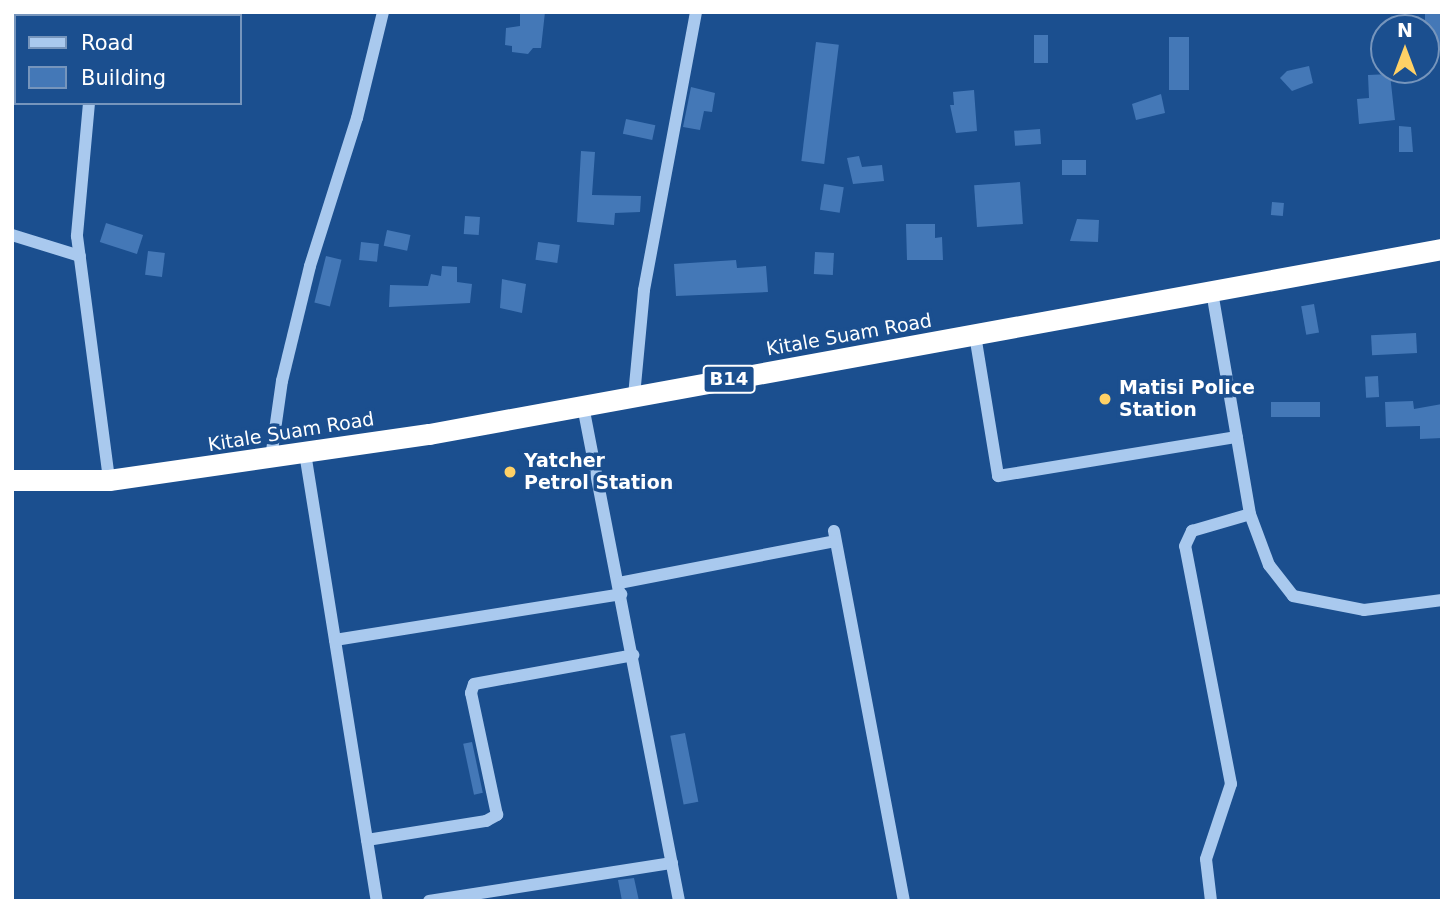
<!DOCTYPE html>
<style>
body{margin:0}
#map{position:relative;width:1454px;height:913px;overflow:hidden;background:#1b4f8f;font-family:"DejaVu Sans",sans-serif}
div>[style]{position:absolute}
.building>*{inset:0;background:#4478b7;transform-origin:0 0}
.minor>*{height:12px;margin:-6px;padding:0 6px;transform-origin:6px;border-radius:6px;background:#a9c9ee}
.highway>*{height:21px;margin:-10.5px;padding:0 10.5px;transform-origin:10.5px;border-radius:10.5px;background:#fff}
.dots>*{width:19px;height:19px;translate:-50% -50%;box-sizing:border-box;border:4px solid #1b4f8f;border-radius:50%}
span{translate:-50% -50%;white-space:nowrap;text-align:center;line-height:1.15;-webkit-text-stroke:7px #1b4f8f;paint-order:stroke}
.shield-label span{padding:2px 5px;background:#1b4f8f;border:2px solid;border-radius:5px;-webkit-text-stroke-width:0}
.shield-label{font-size:18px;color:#fff;font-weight:700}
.street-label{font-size:19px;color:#fff}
.poi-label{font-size:19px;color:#fff;font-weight:700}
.left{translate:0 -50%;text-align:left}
.frame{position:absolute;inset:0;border:14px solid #fff;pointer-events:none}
.legend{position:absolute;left:14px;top:14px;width:228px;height:91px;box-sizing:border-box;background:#1b4f8f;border:2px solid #7695bc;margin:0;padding:9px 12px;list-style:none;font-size:21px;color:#fff}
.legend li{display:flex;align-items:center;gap:14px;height:35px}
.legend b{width:35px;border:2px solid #7695bc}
.north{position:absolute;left:1370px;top:14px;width:70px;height:70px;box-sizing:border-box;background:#1b4f8f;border:2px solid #7695bc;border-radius:50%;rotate:0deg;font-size:19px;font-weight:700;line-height:28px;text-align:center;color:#fff}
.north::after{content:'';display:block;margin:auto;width:24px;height:32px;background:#ffd166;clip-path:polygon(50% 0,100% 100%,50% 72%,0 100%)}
</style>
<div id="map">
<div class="building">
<i style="clip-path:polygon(520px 12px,545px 12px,541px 48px,533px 48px,528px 54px,512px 52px,512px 46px,505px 45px,506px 28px,520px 26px)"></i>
<i style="left:1425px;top:12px;width:17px;height:36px"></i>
<i style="left:1034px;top:35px;width:14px;height:28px"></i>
<i style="left:1169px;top:37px;width:20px;height:53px"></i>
<i style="left:816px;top:42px;width:23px;height:120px;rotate:7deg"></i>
<i style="clip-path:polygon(1309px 66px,1313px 83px,1292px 91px,1280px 78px,1287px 71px)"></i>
<i style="clip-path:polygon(1390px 74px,1395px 120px,1359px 124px,1357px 99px,1369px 98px,1368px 75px)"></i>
<i style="clip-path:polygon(691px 87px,715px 93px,712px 112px,704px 111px,700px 130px,683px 127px)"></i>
<i style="clip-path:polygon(974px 90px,977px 131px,956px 133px,950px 105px,954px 105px,953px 92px)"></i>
<i style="clip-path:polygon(1161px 94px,1165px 113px,1136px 120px,1132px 104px)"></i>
<i style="left:626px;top:119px;width:30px;height:15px;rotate:12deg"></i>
<i style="clip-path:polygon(1399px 126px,1411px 127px,1413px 152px,1399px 152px)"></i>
<i style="left:1040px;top:129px;width:15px;height:26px;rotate:86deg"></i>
<i style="clip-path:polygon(581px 151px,595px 152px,592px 195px,641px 196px,640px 212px,615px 213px,614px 225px,577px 222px)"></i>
<i style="clip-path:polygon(859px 156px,862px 167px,882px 165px,884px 181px,853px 184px,847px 158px)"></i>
<i style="left:1086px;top:160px;width:15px;height:24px;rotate:90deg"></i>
<i style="left:1020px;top:182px;width:42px;height:46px;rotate:86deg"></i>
<i style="left:824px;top:184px;width:20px;height:26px;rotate:9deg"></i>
<i style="left:1272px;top:202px;width:12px;height:13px;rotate:5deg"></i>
<i style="left:465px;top:216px;width:15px;height:18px;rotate:4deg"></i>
<i style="clip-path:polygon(1077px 219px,1099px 220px,1098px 242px,1070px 241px)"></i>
<i style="left:106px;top:223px;width:39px;height:20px;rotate:18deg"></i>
<i style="clip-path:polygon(906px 224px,935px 224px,935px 238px,942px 237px,943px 260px,907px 260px)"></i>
<i style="left:387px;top:230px;width:24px;height:16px;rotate:12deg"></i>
<i style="left:361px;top:242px;width:18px;height:18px;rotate:6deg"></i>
<i style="left:538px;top:242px;width:22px;height:18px;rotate:8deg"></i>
<i style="left:148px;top:251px;width:17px;height:24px;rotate:7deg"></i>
<i style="left:815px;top:252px;width:19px;height:22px;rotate:3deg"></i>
<i style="left:326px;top:256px;width:16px;height:48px;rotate:14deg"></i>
<i style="clip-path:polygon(736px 260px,737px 268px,766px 266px,768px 292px,676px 296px,674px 264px)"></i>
<i style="clip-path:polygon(442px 266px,457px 267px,457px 282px,472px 284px,470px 303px,389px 307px,390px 285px,428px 286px,431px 274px,441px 276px)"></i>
<i style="clip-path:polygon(502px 279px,526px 284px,522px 313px,500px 308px)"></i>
<i style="left:1314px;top:304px;width:29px;height:13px;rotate:80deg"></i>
<i style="left:1416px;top:333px;width:20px;height:45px;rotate:87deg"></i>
<i style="left:1378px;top:376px;width:21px;height:13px;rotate:87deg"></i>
<i style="clip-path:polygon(1413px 401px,1414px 409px,1442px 404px,1442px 438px,1420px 439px,1420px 426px,1386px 427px,1385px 402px)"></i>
<i style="left:1320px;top:402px;width:15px;height:49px;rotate:90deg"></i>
<i style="left:685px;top:733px;width:70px;height:15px;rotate:79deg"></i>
<i style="left:472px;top:742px;width:52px;height:9px;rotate:78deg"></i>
<i style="clip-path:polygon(634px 878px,639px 901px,622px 901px,618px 880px)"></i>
</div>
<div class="minor">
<i style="left:97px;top:16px;width:4px;rotate:-76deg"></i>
<i style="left:89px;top:103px;width:134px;rotate:95.2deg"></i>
<i style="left:77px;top:236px;width:246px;rotate:82.5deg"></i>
<i style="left:12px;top:235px;width:71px;rotate:17.2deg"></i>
<i style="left:975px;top:335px;width:143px;rotate:80.7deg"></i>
<i style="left:998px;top:476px;width:242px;rotate:-9.3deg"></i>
<i style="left:634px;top:396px;width:106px;rotate:-84.6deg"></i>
<i style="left:644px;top:290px;width:283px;rotate:-79.4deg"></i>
<i style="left:583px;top:406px;width:504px;rotate:79.02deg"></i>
<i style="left:305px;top:453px;width:454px;rotate:80.9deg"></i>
<i style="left:271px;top:458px;width:78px;rotate:-81.9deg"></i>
<i style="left:282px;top:381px;width:118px;rotate:-76.3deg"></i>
<i style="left:310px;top:266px;width:155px;rotate:-72.4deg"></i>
<i style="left:357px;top:118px;width:109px;rotate:-76.2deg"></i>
<i style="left:1250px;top:514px;width:54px;rotate:69.6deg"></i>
<i style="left:1269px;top:565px;width:39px;rotate:52deg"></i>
<i style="left:1293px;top:596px;width:72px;rotate:11.2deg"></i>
<i style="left:1364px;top:610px;width:79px;rotate:-7.3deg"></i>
<i style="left:834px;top:531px;width:377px;rotate:79.3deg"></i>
<i style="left:619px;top:583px;width:220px;rotate:-11deg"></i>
<i style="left:335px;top:640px;width:290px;rotate:-9.1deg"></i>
<i style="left:367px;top:840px;width:121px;rotate:-9.1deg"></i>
<i style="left:486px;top:821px;width:13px;rotate:-29deg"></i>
<i style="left:497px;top:815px;width:125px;rotate:-102deg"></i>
<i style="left:471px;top:693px;width:9px;rotate:-72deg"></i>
<i style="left:474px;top:684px;width:162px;rotate:-10.3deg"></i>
<i style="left:429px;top:901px;width:246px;rotate:-8.9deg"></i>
<i style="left:1211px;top:901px;width:42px;rotate:-96.8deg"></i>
<i style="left:1206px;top:859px;width:79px;rotate:-71.6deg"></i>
<i style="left:1231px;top:784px;width:242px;rotate:-100.9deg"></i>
<i style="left:1185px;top:546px;width:17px;rotate:-65deg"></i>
<i style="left:1192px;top:531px;width:60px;rotate:-16.3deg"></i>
<i style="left:1250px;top:514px;width:225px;rotate:-99.7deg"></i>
</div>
<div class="highway">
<i style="left:12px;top:480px;width:97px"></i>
<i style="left:109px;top:480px;width:323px;rotate:-8.2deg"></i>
<i style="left:429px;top:434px;width:1030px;rotate:-10.35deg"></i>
</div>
<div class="dots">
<i style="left:1105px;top:399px;background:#ffd166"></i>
<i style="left:510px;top:472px;background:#ffd166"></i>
</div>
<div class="shield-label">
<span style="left:729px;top:379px">B14</span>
</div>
<div class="street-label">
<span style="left:849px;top:335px;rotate:-10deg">Kitale Suam Road</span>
<span style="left:291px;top:432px;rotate:-9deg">Kitale Suam Road</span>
</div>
<div class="poi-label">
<span class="left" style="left:1119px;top:399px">Matisi Police<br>Station</span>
<span class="left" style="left:524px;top:472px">Yatcher<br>Petrol Station</span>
</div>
<div class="frame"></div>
<ul class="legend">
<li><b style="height:9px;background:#a9c9ee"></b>Road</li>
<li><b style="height:19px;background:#4478b7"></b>Building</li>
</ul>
<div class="north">N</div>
</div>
